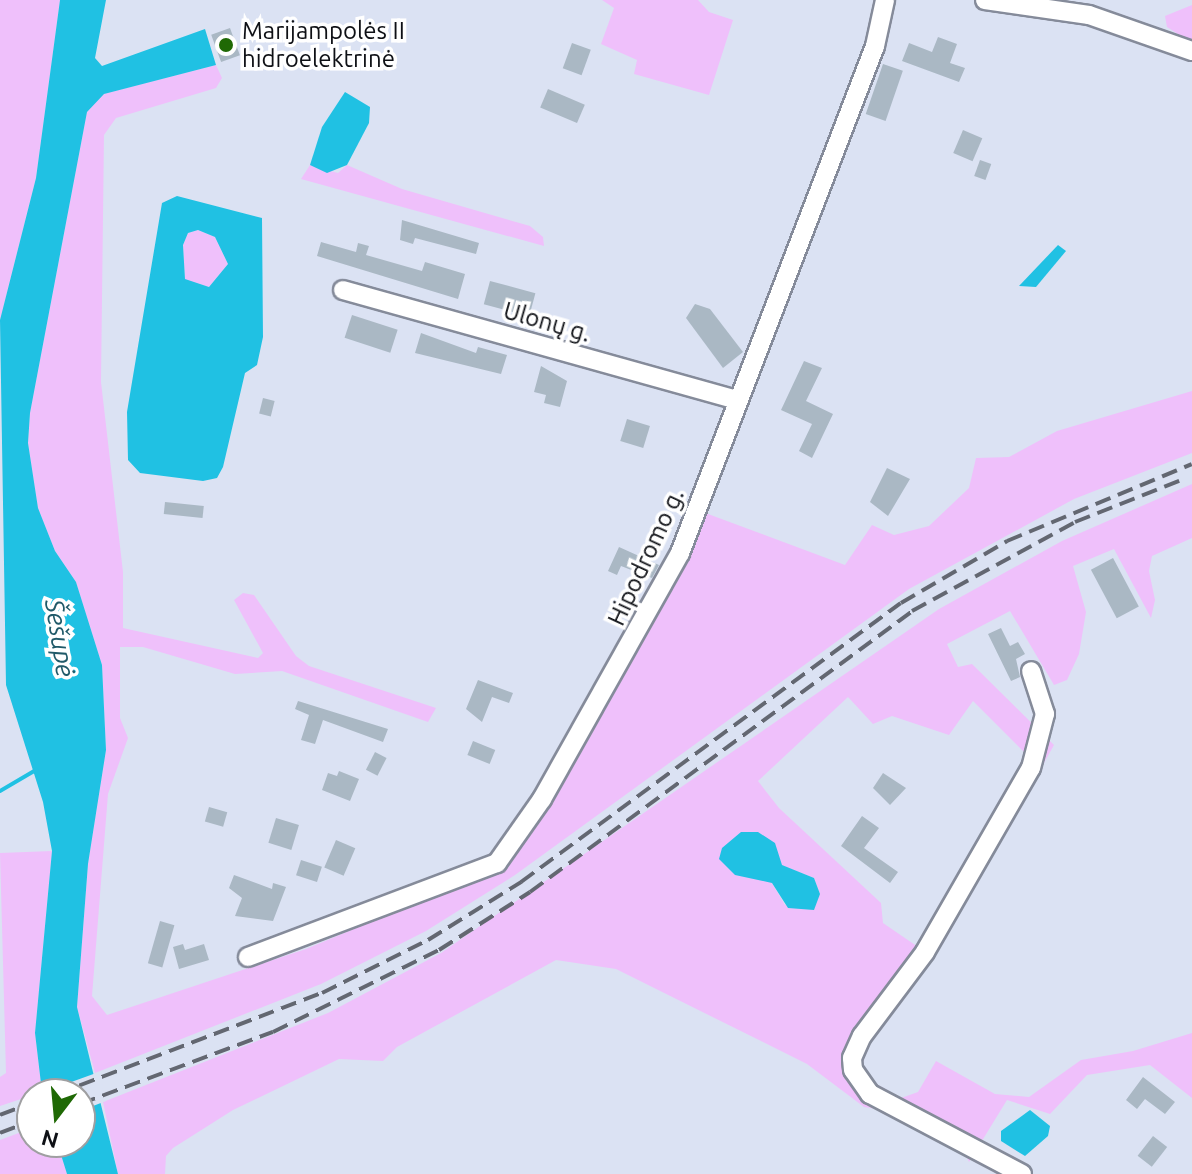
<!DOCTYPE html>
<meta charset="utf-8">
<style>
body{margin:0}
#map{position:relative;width:1192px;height:1174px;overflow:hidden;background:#dbe2f3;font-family:Ubuntu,sans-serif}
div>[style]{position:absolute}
.green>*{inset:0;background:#efc0fb}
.water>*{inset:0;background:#20c1e3}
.pier>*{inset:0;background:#dbe2f3}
.stream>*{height:4px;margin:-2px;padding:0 2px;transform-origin:2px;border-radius:2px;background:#20c1e3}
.building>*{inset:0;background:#aab8c4;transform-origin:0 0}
.roads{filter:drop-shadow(2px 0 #858b9a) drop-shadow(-2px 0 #858b9a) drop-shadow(0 2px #858b9a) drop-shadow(0 -2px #858b9a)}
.minor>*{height:18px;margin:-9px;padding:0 9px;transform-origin:9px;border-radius:9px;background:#fff}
.rail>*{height:4px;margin-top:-2px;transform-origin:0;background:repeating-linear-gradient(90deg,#636771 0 16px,transparent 0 24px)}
.dots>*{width:22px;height:22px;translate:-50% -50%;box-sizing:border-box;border:4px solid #fff;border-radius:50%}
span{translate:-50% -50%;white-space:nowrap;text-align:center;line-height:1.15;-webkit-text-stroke:7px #fff;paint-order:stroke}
.poi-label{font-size:24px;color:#0e1015}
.left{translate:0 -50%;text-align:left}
.street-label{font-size:24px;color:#0e1015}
.water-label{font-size:26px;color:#205a69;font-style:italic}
.north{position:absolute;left:16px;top:1078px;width:80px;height:80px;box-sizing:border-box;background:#fff;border:2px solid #9f9fa1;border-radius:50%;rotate:196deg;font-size:22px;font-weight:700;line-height:32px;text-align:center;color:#0e1015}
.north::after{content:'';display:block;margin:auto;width:28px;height:36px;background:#1f6905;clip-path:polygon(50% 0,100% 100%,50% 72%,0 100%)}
</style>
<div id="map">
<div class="green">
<i style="clip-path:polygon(0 0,60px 0,36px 178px,0 320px)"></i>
<i style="clip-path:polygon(602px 0,698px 0,709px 12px,733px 20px,709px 95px,634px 74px,637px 60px,601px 44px,614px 8px)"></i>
<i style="clip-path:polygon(1192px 5px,1192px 43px,1167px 27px,1165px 16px)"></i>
<i style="clip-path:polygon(216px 65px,222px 78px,216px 88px,116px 118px,104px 135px,101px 382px,123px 572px,123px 628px,258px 658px,263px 653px,234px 600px,243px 593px,254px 595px,296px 656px,309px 666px,436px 708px,428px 722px,282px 671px,235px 674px,143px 647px,120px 647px,120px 718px,128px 738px,108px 794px,92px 996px,107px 1015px,306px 949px,507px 865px,576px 752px,700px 511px,845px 565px,872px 525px,894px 535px,929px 526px,969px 488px,976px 458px,1009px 457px,1057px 431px,1192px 391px,1192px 453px,1074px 499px,909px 589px,515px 875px,426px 931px,321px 984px,95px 1073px,77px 1007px,88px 864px,106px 750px,102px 665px,76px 582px,55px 551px,38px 508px,28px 443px,30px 413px,87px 112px,103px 94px)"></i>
<i style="clip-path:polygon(310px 165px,338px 173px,347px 165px,402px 189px,530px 226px,543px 237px,544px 246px,301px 179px)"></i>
<i style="clip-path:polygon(198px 230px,215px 237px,228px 264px,209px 287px,185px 280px,183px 245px,188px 233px)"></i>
<i style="clip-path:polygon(evenodd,1192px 484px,1192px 538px,1152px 556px,1149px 571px,1155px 600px,1151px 618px,1114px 549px,1073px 566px,1086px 612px,1079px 654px,1067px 680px,1054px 685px,1010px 611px,947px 644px,958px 667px,972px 664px,1054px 745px,942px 945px,871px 1035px,862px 1066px,871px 1081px,901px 1098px,918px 1092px,936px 1061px,995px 1094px,1029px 1097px,1081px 1060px,1133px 1051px,1192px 1033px,1192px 1098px,1150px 1065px,1087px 1075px,1050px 1114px,1007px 1100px,969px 1162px,964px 1151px,884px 1110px,864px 1107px,807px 1064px,616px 969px,556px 960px,397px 1047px,383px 1061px,339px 1059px,233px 1110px,173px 1148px,166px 1156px,165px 1174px,118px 1174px,103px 1102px,328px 1013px,441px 953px,939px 609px,1062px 541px,1192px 484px,848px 697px,873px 724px,892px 716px,949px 735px,973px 701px,1026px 754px,921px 949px,883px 923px,881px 903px,779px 808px,758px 781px,848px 697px,1192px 484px,781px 865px,814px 878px,820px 894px,785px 905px,772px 883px,781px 865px)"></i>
<i style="clip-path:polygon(52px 851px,35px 1033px,42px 1092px,0 1106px,0 1077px,6px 1073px,0 853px)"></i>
<i style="clip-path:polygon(32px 1128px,32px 1142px,57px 1142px,67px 1174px,0 1174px,0 1140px)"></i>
</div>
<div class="water">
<i style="clip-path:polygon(60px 0,106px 0,95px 58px,102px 66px,205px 29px,216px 65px,104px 94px,87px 112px,30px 413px,28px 443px,38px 508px,55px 551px,76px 582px,102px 665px,106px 750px,88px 864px,77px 1007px,118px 1174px,67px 1174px,57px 1142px,80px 1142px,80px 1094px,42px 1092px,35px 1033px,52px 851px,43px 802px,6px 685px,0 320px,36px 178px)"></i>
<i style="clip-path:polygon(345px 92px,370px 107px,369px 123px,347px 165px,327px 173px,310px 165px,322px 127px)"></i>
<i style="clip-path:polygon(evenodd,177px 196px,262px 218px,263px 337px,257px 365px,245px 373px,223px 467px,217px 478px,203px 481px,140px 473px,128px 460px,127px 412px,162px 203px,177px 196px,198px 230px,215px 237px,228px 264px,209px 287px,185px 279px,183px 245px,188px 233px,198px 230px)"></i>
<i style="clip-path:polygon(1058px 245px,1066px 251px,1036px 287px,1019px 286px)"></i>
<i style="clip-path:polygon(741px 832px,758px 832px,775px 843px,782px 865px,814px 878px,820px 894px,814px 910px,788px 908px,772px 883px,735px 875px,719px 859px,722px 848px)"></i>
<i style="clip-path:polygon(1030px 1110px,1050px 1126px,1048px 1136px,1025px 1156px,1001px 1141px,1001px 1131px)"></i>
</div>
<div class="pier">
<i style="clip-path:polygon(99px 1072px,106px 1101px,80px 1111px,80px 1094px,38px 1094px)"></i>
</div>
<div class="stream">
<i style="left:0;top:791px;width:42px;rotate:-30.3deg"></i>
</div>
<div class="building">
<i style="left:230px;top:28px;width:29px;height:20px;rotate:70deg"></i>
<i style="clip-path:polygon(938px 37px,957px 44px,950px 63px,965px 68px,959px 82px,902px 61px,909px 43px,932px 52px)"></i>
<i style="left:572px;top:43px;width:20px;height:27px;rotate:20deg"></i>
<i style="left:883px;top:64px;width:21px;height:53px;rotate:19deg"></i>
<i style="left:548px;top:89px;width:40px;height:20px;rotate:23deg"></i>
<i style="left:963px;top:130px;width:21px;height:25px;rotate:23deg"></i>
<i style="left:980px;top:160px;width:12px;height:17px;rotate:20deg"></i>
<i style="clip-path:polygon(402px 220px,479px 243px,476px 254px,415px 238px,413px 244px,400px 240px)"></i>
<i style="clip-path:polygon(321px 242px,356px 252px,358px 243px,369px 246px,366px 255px,422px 271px,425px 262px,465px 274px,458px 299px,317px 256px)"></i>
<i style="left:490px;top:281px;width:47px;height:24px;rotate:15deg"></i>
<i style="clip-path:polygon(695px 304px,710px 309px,743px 352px,723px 368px,686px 318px)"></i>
<i style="left:352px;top:315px;width:48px;height:24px;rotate:18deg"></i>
<i style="clip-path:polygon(421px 333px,476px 353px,478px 347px,507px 355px,501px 374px,415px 353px)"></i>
<i style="clip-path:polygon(804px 361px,822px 368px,806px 401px,833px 414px,812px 458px,799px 451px,812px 424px,781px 410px)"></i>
<i style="clip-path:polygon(541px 366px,567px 381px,560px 407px,544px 403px,546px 395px,534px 392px)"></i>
<i style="left:263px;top:398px;width:12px;height:16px;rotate:14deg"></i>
<i style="left:627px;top:419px;width:24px;height:23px;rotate:17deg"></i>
<i style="clip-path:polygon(887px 468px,910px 479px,888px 516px,870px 502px)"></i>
<i style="left:165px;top:502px;width:39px;height:12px;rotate:6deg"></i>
<i style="clip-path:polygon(619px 547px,659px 565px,652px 578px,621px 566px,617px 575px,608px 571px)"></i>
<i style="left:1113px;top:558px;width:55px;height:25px;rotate:62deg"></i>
<i style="clip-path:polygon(1001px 628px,1010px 646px,1018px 642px,1025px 654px,1016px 659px,1020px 677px,1011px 681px,988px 634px)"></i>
<i style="clip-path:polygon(478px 680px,513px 693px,509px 703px,492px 697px,482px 722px,466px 709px)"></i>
<i style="clip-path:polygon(298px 701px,388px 729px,383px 742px,323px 720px,315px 744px,301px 740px,309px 715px,295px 709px)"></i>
<i style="left:473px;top:741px;width:24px;height:15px;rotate:22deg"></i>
<i style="left:375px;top:752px;width:13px;height:20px;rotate:27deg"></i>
<i style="clip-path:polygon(339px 771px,359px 779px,350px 801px,322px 790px,328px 773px,337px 776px)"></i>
<i style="clip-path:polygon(883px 773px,906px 788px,890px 805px,873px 788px)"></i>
<i style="left:209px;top:807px;width:19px;height:15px;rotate:16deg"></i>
<i style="clip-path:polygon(862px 816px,879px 828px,864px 848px,898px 872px,890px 883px,841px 846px)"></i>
<i style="left:276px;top:818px;width:24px;height:26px;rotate:17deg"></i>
<i style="left:336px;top:840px;width:21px;height:30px;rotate:23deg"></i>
<i style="left:301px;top:860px;width:22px;height:16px;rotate:18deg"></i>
<i style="clip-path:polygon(234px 875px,272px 889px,273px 883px,286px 887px,273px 921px,235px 916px,242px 898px,229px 888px)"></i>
<i style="left:160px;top:921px;width:15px;height:44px;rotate:16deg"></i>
<i style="clip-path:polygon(183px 944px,185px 950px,204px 944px,209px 960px,179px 969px,173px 947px)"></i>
<i style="clip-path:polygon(1143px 1077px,1175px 1102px,1165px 1114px,1145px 1099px,1137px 1109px,1126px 1100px)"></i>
<i style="left:1153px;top:1136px;width:18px;height:25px;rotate:38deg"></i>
</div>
<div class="roads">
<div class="minor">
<i style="left:985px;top:0;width:105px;rotate:8.2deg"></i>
<i style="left:1089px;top:15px;width:109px;rotate:19.3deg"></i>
<i style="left:343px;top:290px;width:409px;rotate:15.6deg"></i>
<i style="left:248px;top:957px;width:266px;rotate:-20.7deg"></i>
<i style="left:497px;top:863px;width:78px;rotate:-54.9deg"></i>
<i style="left:542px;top:799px;width:282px;rotate:-60.7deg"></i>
<i style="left:680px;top:553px;width:543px;rotate:-68.96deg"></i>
<i style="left:875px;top:46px;width:47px;rotate:-77.7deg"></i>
<i style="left:1022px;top:1174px;width:172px;rotate:-152.2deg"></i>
<i style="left:870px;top:1094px;width:29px;rotate:-125deg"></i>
<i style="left:853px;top:1070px;width:12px;rotate:-95deg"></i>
<i style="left:852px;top:1058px;width:24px;rotate:-66deg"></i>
<i style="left:862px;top:1036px;width:105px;rotate:-53.1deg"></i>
<i style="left:925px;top:952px;width:212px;rotate:-60.1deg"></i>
<i style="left:1031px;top:768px;width:56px;rotate:-75.5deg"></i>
<i style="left:1045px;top:714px;width:45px;rotate:-108deg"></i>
</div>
</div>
<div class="rail">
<i style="left:57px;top:1094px;width:284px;rotate:-20.9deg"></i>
<i style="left:322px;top:993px;width:119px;rotate:-26.6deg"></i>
<i style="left:428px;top:940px;width:110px;rotate:-31.9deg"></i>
<i style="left:521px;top:882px;width:471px;rotate:-36.3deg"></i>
<i style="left:901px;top:603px;width:123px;rotate:-30.3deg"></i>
<i style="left:1007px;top:541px;width:200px;rotate:-22.6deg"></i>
<i style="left:80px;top:1104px;width:206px;rotate:-20.5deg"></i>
<i style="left:273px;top:1032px;width:185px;rotate:-26.3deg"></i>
<i style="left:439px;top:950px;width:108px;rotate:-32.5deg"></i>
<i style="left:530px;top:892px;width:474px;rotate:-36.3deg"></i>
<i style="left:912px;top:611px;width:186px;rotate:-28.6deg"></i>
<i style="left:1075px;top:522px;width:114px;rotate:-21.6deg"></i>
<i style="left:0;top:1115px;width:34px;rotate:-21deg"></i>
<i style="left:0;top:1133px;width:34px;rotate:-21deg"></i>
</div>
<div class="dots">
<i style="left:226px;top:45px;background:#1f6905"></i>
</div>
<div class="poi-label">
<span class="left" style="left:242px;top:45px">Marijampolės II<br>hidroelektrinė</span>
</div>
<div class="street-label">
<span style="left:547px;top:322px;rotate:16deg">Ulonų g.</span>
<span style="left:646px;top:557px;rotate:-65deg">Hipodromo g.</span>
</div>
<div class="water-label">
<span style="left:60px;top:638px;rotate:81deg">Šešupė</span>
</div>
<div class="north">N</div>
</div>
